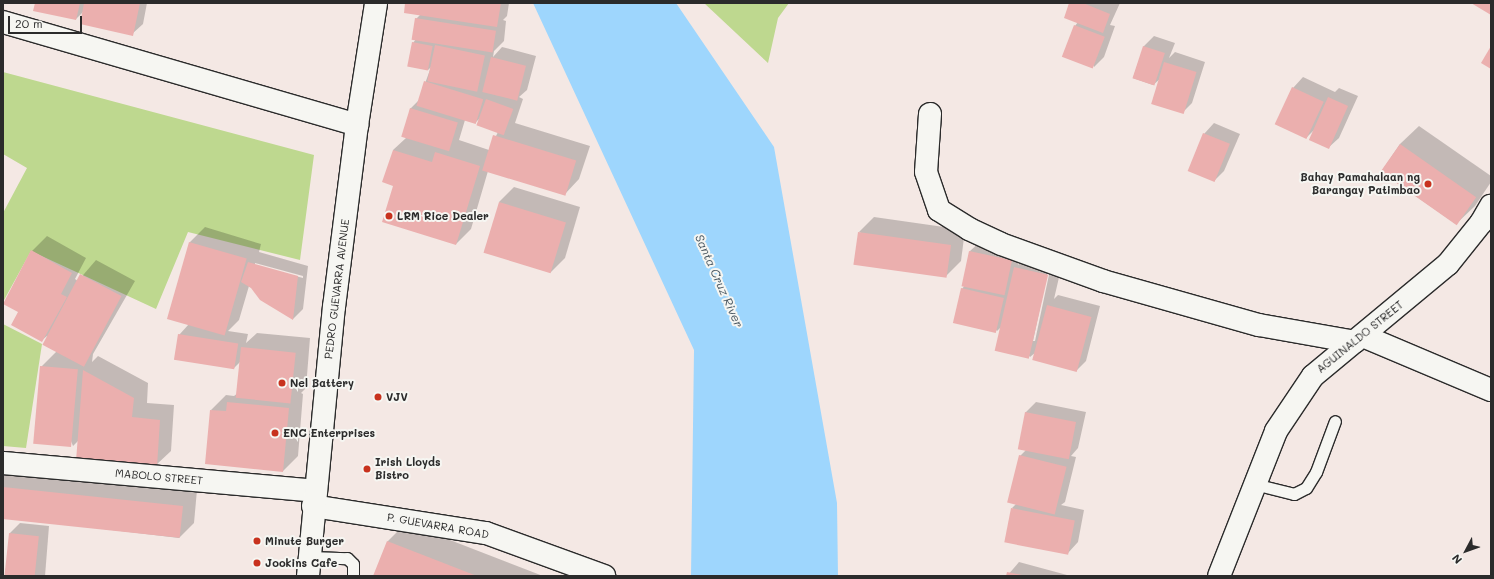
<!DOCTYPE html>
<style>
body{margin:0}
#map{position:relative;width:1494px;height:579px;overflow:hidden;background:#f4e8e4;font-family:Mali,sans-serif}
div>[style]{position:absolute}
.green>*{inset:0;background:#bed88f}
.water>*{inset:0;background:#9ed6fd}
.shadow>*{inset:0;background:#0003}
.building>*{inset:0;background:#ebafae;transform-origin:0 0}
.roads{filter:drop-shadow(1px 0 #2b2b2b) drop-shadow(-1px 0 #2b2b2b) drop-shadow(0 1px #2b2b2b) drop-shadow(0 -1px #2b2b2b)}
.lane>*{height:11px;margin:-5.5px;padding:0 5.5px;transform-origin:5.5px;border-radius:5.5px;background:#f6f6f2}
.street>*{height:22px;margin:-11px;padding:0 11px;transform-origin:11px;border-radius:11px;background:#f6f6f2}
.secondary>*{height:22px;margin:-11px;padding:0 11px;transform-origin:11px;border-radius:11px;background:#f6f6f2}
.dots>*{width:11px;height:11px;translate:-50% -50%;box-sizing:border-box;border:2px solid #f6f6f2;border-radius:50%}
span{translate:-50% -50%;white-space:nowrap;text-align:center;line-height:1.15;-webkit-text-stroke:4px #f6f6f2;paint-order:stroke}
.poi-label{font-size:11px;color:#2b2b2b;font-weight:700}
.right{translate:-100% -50%;text-align:right}
.left{translate:0 -50%;text-align:left}
.street-label{font-size:11px;color:#2b2b2b}
.water-label{font-size:12px;color:#485660;font-style:italic}
.frame{position:absolute;inset:0;border:4px solid #2b2b2b;pointer-events:none}
.north{position:absolute;left:1446px;top:531px;width:40px;height:40px;-webkit-text-stroke:3px #f6f6f2;paint-order:stroke;rotate:229deg;font-size:11px;font-weight:700;line-height:16px;text-align:center;color:#2b2b2b}
.north::after{content:'';display:block;margin:auto;width:14px;height:18px;background:#2b2b2b;clip-path:polygon(50% 0,100% 100%,50% 72%,0 100%)}
.scale{position:absolute;left:8px;top:16px;width:74px;height:18px;box-sizing:border-box;border:2px solid #2b2b2b;border-top:0;padding-left:5px;font-size:12px;line-height:14px;white-space:nowrap;color:#2b2b2b;-webkit-text-stroke:3px #f6f6f2;paint-order:stroke}
</style>
<div id="map">
<div class="green">
<i style="clip-path:polygon(704px 3px,789px 3px,778px 18px,768px 63px)"></i>
<i style="clip-path:polygon(3px 72px,314px 155px,300px 260px,188px 232px,156px 309px,31px 251px,3px 302px,3px 213px,27px 168px,3px 154px)"></i>
<i style="clip-path:polygon(3px 324px,42px 344px,26px 448px,3px 446px)"></i>
</div>
<div class="water">
<i style="clip-path:polygon(533px 3px,676px 3px,774px 147px,837px 503px,838px 576px,691px 576px,694px 350px)"></i>
</div>
<div class="shadow">
<i style="clip-path:polygon(36px 3px,147px 3px,143px 24px,132px 34px,83px 12px,76px 19px)"></i>
<i style="clip-path:polygon(evenodd,406px 3px,509px 3px,507px 16px,503px 20px,506px 21px,504px 41px,494px 51px,493px 57px,502px 47px,536px 56px,527px 90px,519px 97px,523px 99px,515px 123px,590px 146px,579px 179px,565px 194px,488px 171px,471px 229px,456px 244px,394px 185px,393px 150px,406px 138px,410px 109px,419px 100px,431px 67px,428px 70px,413px 43px,416px 39px,416px 19px,420px 15px,406px 3px,481px 117px,498px 132px,489px 150px,459px 140px,465px 120px,475px 123px,481px 117px)"></i>
<i style="clip-path:polygon(1071px 3px,1120px 3px,1110px 25px,1115px 26px,1104px 57px,1094px 67px,1075px 26px,1078px 22px)"></i>
<i style="clip-path:polygon(1154px 36px,1175px 43px,1169px 58px,1175px 52px,1205px 62px,1192px 103px,1182px 113px,1160px 79px,1153px 85px,1133px 78px,1144px 46px)"></i>
<i style="clip-path:polygon(1303px 77px,1335px 92px,1339px 88px,1358px 96px,1339px 138px,1328px 148px,1314px 130px,1307px 137px,1293px 88px)"></i>
<i style="clip-path:polygon(1214px 123px,1240px 134px,1224px 171px,1214px 181px,1204px 134px)"></i>
<i style="clip-path:polygon(1419px 126px,1491px 176px,1491px 182px,1475px 206px,1456px 224px,1381px 172px,1400px 144px)"></i>
<i style="clip-path:polygon(514px 187px,580px 207px,565px 258px,550px 273px,499px 202px)"></i>
<i style="clip-path:polygon(874px 217px,965px 230px,961px 261px,946px 276px,859px 232px)"></i>
<i style="clip-path:polygon(evenodd,205px 227px,261px 244px,259px 252px,308px 266px,303px 309px,293px 319px,249px 286px,239px 320px,228px 331px,248px 334px,246px 343px,257px 333px,310px 338px,306px 388px,301px 393px,303px 394px,298px 456px,283px 471px,211px 410px,226px 395px,234px 396px,238px 393px,240px 362px,233px 369px,179px 335px,189px 324px,168px 318px,190px 242px,205px 227px,255px 263px,303px 276px,303px 278px,255px 265px,255px 263px)"></i>
<i style="clip-path:polygon(47px 236px,86px 258px,75px 279px,78px 281px,96px 260px,135px 281px,93px 354px,92px 362px,98px 356px,148px 383px,147px 403px,174px 405px,171px 451px,156px 465px,78px 441px,73px 446px,41px 367px,57px 351px,47px 336px,41px 341px,19px 312px,32px 251px)"></i>
<i style="clip-path:polygon(evenodd,981px 241px,1021px 249px,1018px 265px,1030px 253px,1063px 260px,1054px 299px,1058px 295px,1100px 306px,1086px 361px,1076px 371px,1036px 352px,1030px 357px,1003px 325px,997px 331px,962px 289px,965px 285px,963px 285px,970px 251px,981px 241px,1048px 270px,1050px 270px,1035px 341px,1033px 341px,1048px 270px)"></i>
<i style="clip-path:polygon(1036px 402px,1086px 412px,1078px 448px,1071px 456px,1076px 457px,1065px 502px,1061px 505px,1084px 510px,1078px 542px,1068px 553px,1012px 508px,1017px 503px,1020px 456px,1026px 450px,1025px 413px)"></i>
<i style="clip-path:polygon(3px 471px,197px 490px,194px 523px,179px 538px,3px 517px)"></i>
<i style="clip-path:polygon(20px 523px,49px 526px,45px 576px,5px 576px,10px 533px)"></i>
<i style="clip-path:polygon(406px 523px,543px 576px,374px 576px,388px 541px)"></i>
<i style="clip-path:polygon(1019px 562px,1067px 575px,1067px 576px,1007px 576px)"></i>
</div>
<div class="building">
<i style="clip-path:polygon(35px 3px,80px 3px,76px 20px,33px 11px)"></i>
<i style="clip-path:polygon(84px 3px,140px 3px,133px 36px,80px 24px)"></i>
<i style="clip-path:polygon(405px 3px,501px 3px,497px 27px,404px 13px)"></i>
<i style="clip-path:polygon(1069px 3px,1083px 3px,1110px 14px,1103px 33px,1064px 18px)"></i>
<i style="clip-path:polygon(1471px 3px,1491px 3px,1491px 15px)"></i>
<i style="left:415px;top:18px;width:82px;height:22px;rotate:9deg"></i>
<i style="left:1074px;top:25px;width:33px;height:34px;rotate:21deg"></i>
<i style="left:412px;top:42px;width:21px;height:25px;rotate:11deg"></i>
<i style="left:435px;top:45px;width:51px;height:37px;rotate:12deg"></i>
<i style="left:1143px;top:46px;width:23px;height:34px;rotate:18deg"></i>
<i style="clip-path:polygon(1491px 46px,1491px 69px,1481px 63px)"></i>
<i style="left:491px;top:57px;width:36px;height:36px;rotate:14deg"></i>
<i style="left:1164px;top:62px;width:34px;height:44px;rotate:17deg"></i>
<i style="left:424px;top:81px;width:62px;height:26px;rotate:17deg"></i>
<i style="left:1292px;top:87px;width:35px;height:41px;rotate:25deg"></i>
<i style="left:1328px;top:97px;width:22px;height:47px;rotate:24deg"></i>
<i style="left:486px;top:99px;width:29px;height:28px;rotate:20deg"></i>
<i style="left:410px;top:108px;width:50px;height:30px;rotate:17deg"></i>
<i style="left:1203px;top:133px;width:29px;height:41px;rotate:22deg"></i>
<i style="left:493px;top:135px;width:87px;height:37px;rotate:17deg"></i>
<i style="left:1400px;top:144px;width:93px;height:34px;rotate:35deg"></i>
<i style="clip-path:polygon(393px 150px,432px 162px,435px 152px,480px 166px,456px 245px,382px 222px,393px 186px,382px 182px)"></i>
<i style="left:499px;top:202px;width:70px;height:53px;rotate:17deg"></i>
<i style="left:858px;top:232px;width:94px;height:33px;rotate:8deg"></i>
<i style="left:189px;top:242px;width:60px;height:80px;rotate:16deg"></i>
<i style="clip-path:polygon(31px 250px,72px 273px,61px 294px,67px 297px,42px 342px,11px 325px,18px 312px,3px 304px)"></i>
<i style="left:969px;top:251px;width:44px;height:36px;rotate:12deg"></i>
<i style="clip-path:polygon(248px 262px,298px 276px,293px 320px,260px 300px,251px 288px,241px 282px)"></i>
<i style="left:1014px;top:267px;width:35px;height:86px;rotate:13deg"></i>
<i style="left:80px;top:274px;width:47px;height:80px;rotate:28deg"></i>
<i style="left:961px;top:288px;width:44px;height:36px;rotate:13deg"></i>
<i style="left:1047px;top:305px;width:46px;height:57px;rotate:15deg"></i>
<i style="left:178px;top:334px;width:61px;height:26px;rotate:9deg"></i>
<i style="left:241px;top:347px;width:55px;height:51px;rotate:6deg"></i>
<i style="left:40px;top:366px;width:38px;height:78px;rotate:5deg"></i>
<i style="clip-path:polygon(83px 370px,134px 398px,132px 417px,160px 420px,157px 467px,76px 461px)"></i>
<i style="clip-path:polygon(227px 402px,289px 408px,283px 472px,205px 464px,210px 410px,226px 411px)"></i>
<i style="left:1025px;top:412px;width:52px;height:38px;rotate:11deg"></i>
<i style="left:1019px;top:455px;width:49px;height:49px;rotate:14deg"></i>
<i style="left:3px;top:487px;width:181px;height:32px;rotate:6deg"></i>
<i style="left:1011px;top:508px;width:65px;height:35px;rotate:11deg"></i>
<i style="left:9px;top:533px;width:30px;height:43px;rotate:6deg"></i>
<i style="clip-path:polygon(387px 541px,477px 576px,373px 576px)"></i>
<i style="clip-path:polygon(1007px 572px,1022px 575px,1022px 576px,1006px 576px)"></i>
</div>
<div class="roads">
<div class="lane">
<i style="left:1254px;top:484px;width:41px;rotate:14deg"></i>
<i style="left:1294px;top:494px;width:13px;rotate:-27deg"></i>
<i style="left:1306px;top:488px;width:19px;rotate:-58deg"></i>
<i style="left:1316px;top:472px;width:54px;rotate:-69.6deg"></i>
<i style="left:309px;top:557px;width:38px;rotate:2deg"></i>
<i style="left:347px;top:558px;width:8px;rotate:45deg"></i>
<i style="left:353px;top:564px;width:12px;rotate:90deg"></i>
</div>
<div class="street">
<i style="left:3px;top:22px;width:369px;rotate:16.2deg"></i>
<i style="left:930px;top:114px;width:58px;rotate:93.9deg"></i>
<i style="left:926px;top:172px;width:40px;rotate:71.1deg"></i>
<i style="left:939px;top:210px;width:36px;rotate:32deg"></i>
<i style="left:969px;top:229px;width:35px;rotate:25deg"></i>
<i style="left:1001px;top:244px;width:109px;rotate:19.9deg"></i>
<i style="left:1103px;top:281px;width:162px;rotate:15.8deg"></i>
<i style="left:1259px;top:325px;width:97px;rotate:10deg"></i>
<i style="left:1363px;top:336px;width:139px;rotate:22.9deg"></i>
<i style="left:3px;top:463px;width:313px;rotate:5.1deg"></i>
<i style="left:313px;top:506px;width:175px;rotate:8.9deg"></i>
<i style="left:486px;top:533px;width:126px;rotate:20deg"></i>
</div>
<div class="secondary">
<i style="left:308px;top:576px;width:270px;rotate:-84.5deg"></i>
<i style="left:334px;top:307px;width:183px;rotate:-82.8deg"></i>
<i style="left:357px;top:125px;width:123px;rotate:-81.1deg"></i>
<i style="left:1219px;top:576px;width:156px;rotate:-68.5deg"></i>
<i style="left:1276px;top:431px;width:66px;rotate:-56.1deg"></i>
<i style="left:1313px;top:376px;width:175px;rotate:-39.7deg"></i>
<i style="left:1448px;top:264px;width:53px;rotate:-51.2deg"></i>
<i style="left:1481px;top:223px;width:20px;rotate:-60deg"></i>
</div>
</div>
<div class="dots">
<i style="left:1428px;top:184px;background:#c8321e"></i>
<i style="left:389px;top:216px;background:#c8321e"></i>
<i style="left:282px;top:383px;background:#c8321e"></i>
<i style="left:378px;top:397px;background:#c8321e"></i>
<i style="left:275px;top:433px;background:#c8321e"></i>
<i style="left:367px;top:469px;background:#c8321e"></i>
<i style="left:257px;top:541px;background:#c8321e"></i>
<i style="left:257px;top:563px;background:#c8321e"></i>
</div>
<div class="poi-label">
<span class="right" style="left:1420px;top:184px">Bahay Pamahalaan ng<br>Barangay Patimbao</span>
<span class="left" style="left:397px;top:216px">LRM Rice Dealer</span>
<span class="left" style="left:290px;top:383px">Nel Battery</span>
<span class="left" style="left:386px;top:397px">VJV</span>
<span class="left" style="left:283px;top:433px">ENC Enterprises</span>
<span class="left" style="left:375px;top:469px">Irish Lloyds<br>Bistro</span>
<span class="left" style="left:265px;top:541px">Minute Burger</span>
<span class="left" style="left:265px;top:563px">Jookins Cafe</span>
</div>
<div class="street-label">
<span style="left:337px;top:289px;rotate:-83deg">PEDRO GUEVARRA AVENUE</span>
<span style="left:1360px;top:337px;rotate:-39deg">AGUINALDO STREET</span>
<span style="left:159px;top:477px;rotate:5deg">MABOLO STREET</span>
<span style="left:438px;top:526px;rotate:10deg">P. GUEVARRA ROAD</span>
</div>
<div class="water-label">
<span style="left:719px;top:281px;rotate:66deg">Santa Cruz River</span>
</div>
<div class="frame"></div>
<div class="north">N</div>
<div class="scale">20 m</div>
</div>
